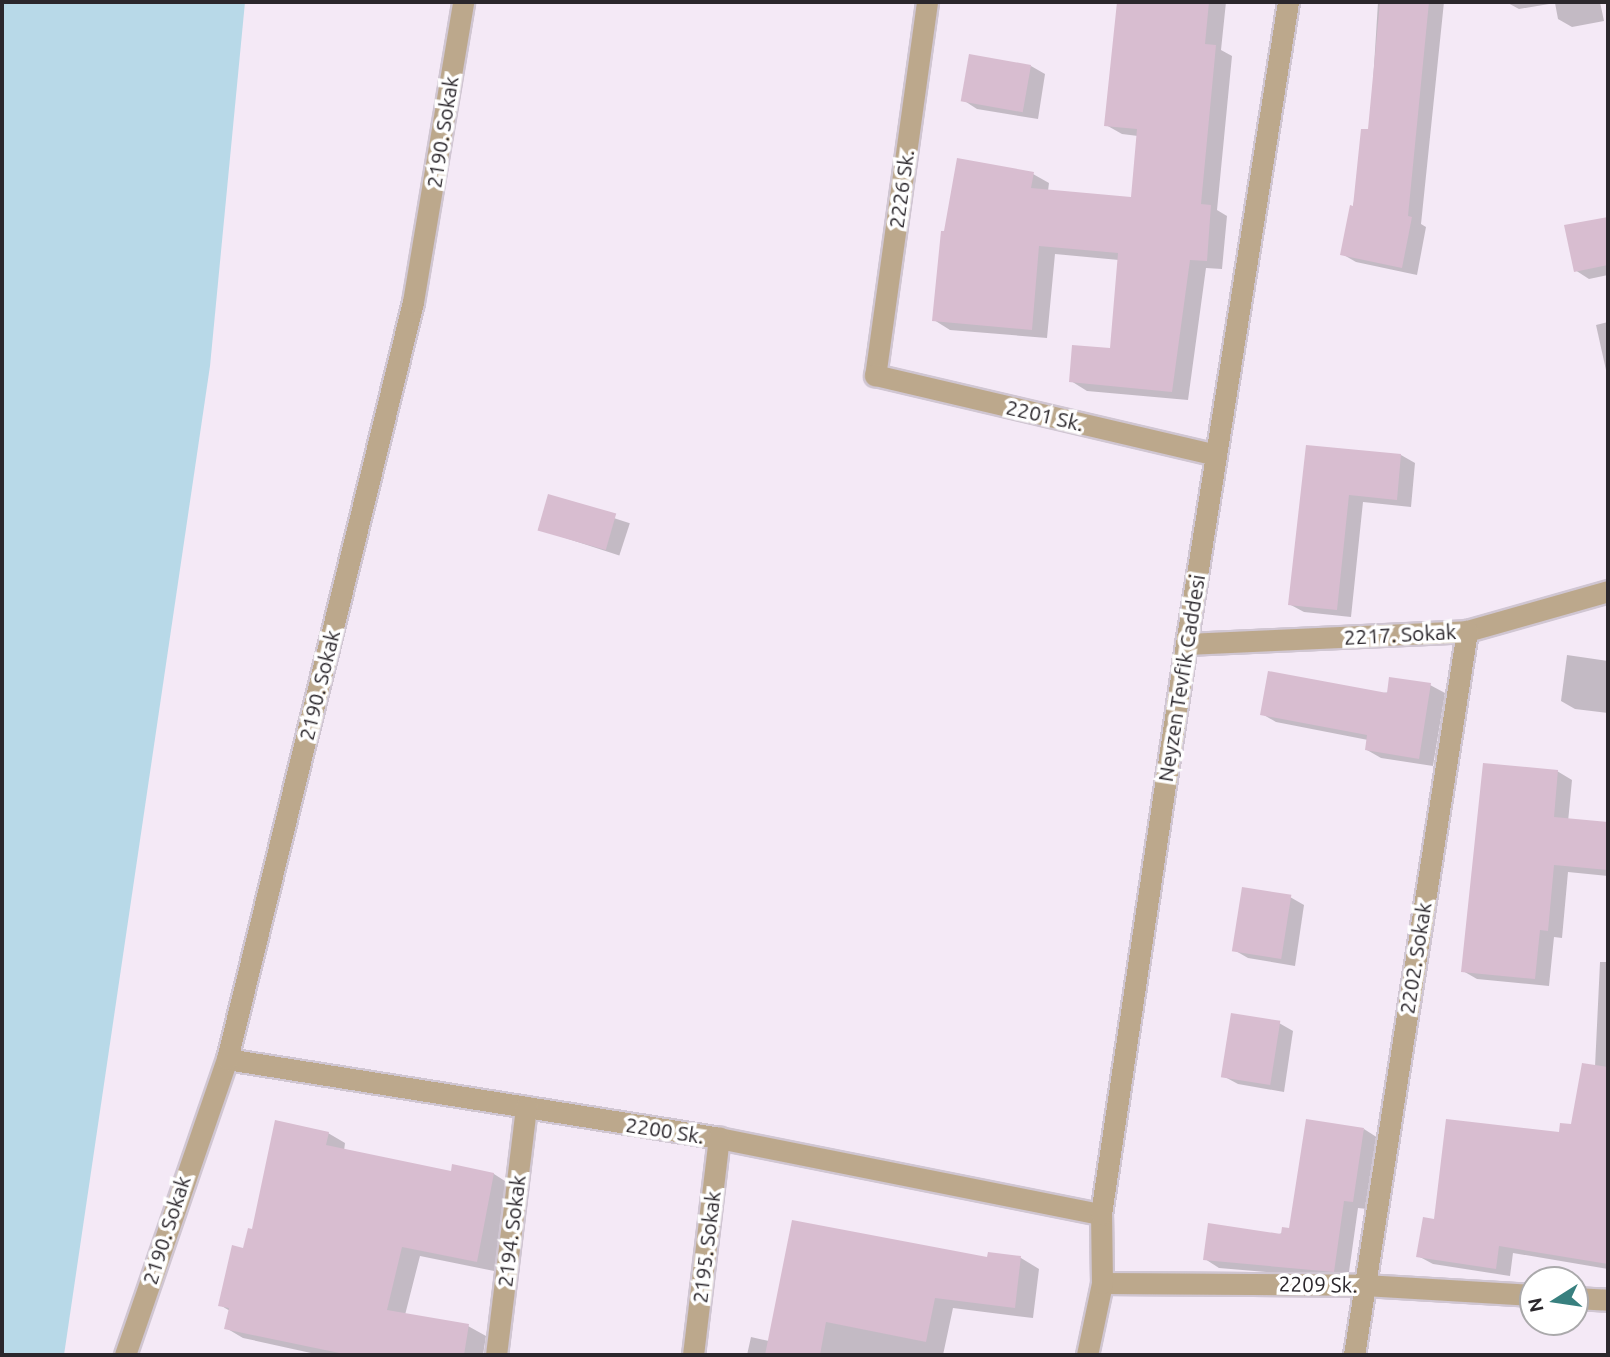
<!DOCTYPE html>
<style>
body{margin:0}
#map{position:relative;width:1610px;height:1357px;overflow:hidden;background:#f4e9f6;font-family:Ubuntu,sans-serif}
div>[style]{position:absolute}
.water>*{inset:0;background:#b8d9e8}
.shadow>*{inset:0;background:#0003;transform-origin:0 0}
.building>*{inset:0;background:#d8bdd0;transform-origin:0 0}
.roads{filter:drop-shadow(2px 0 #d0c6d2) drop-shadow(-2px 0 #d0c6d2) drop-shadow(0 2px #d0c6d2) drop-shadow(0 -2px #d0c6d2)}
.minor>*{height:21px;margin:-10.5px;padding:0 10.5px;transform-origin:10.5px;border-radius:10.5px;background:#bca88c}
.tertiary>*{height:21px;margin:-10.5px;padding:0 10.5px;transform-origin:10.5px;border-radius:10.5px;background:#bca88c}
span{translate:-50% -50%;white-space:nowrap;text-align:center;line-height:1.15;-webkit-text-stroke:7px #fff;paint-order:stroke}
.street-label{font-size:21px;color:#2b272c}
.frame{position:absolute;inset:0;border:4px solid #2b272c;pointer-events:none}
.north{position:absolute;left:1519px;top:1266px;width:70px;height:70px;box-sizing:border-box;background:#fff;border:2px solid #aaa9ab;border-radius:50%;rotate:258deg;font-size:19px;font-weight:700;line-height:28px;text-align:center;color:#2b272c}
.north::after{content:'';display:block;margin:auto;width:24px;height:32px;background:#38807f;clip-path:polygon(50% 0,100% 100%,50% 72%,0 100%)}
</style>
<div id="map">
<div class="water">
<i style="clip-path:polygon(2px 2px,245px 2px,210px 366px,64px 1355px,2px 1355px)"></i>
</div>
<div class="shadow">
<i style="clip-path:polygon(1118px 2px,1226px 2px,1221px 50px,1232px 56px,1217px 210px,1227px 216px,1222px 269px,1206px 268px,1188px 400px,1087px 391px,1071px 381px,1111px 350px,1119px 260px,1055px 254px,1047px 338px,950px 330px,934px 320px,1033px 174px,1049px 183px,1048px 191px,1133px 199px,1138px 136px,1122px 134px,1106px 125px)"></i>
<i style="clip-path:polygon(1378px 2px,1444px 2px,1421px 224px,1426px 227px,1417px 275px,1356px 262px,1342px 254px,1370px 131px)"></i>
<i style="clip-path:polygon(1506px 2px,1600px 2px,1604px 21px,1572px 27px,1558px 19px,1555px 3px,1519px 9px)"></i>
<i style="clip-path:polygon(1031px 66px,1045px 74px,1038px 119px,977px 109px,963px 100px)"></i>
<i style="clip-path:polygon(1608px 219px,1608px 275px,1589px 279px,1575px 270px,1566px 227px)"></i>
<i style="clip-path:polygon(1608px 322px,1608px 379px,1596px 325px)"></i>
<i style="clip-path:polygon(1308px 447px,1401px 455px,1415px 463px,1411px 507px,1363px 502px,1351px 617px,1304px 612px,1289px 604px)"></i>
<i style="left:549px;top:497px;width:85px;height:34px;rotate:18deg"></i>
<i style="clip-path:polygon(1567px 655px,1608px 661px,1608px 713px,1575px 709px,1561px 701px)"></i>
<i style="clip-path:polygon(1430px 685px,1445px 693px,1433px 766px,1381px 758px,1367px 750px,1368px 740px,1276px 722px,1262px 714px)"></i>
<i style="clip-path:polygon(1557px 771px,1572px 780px,1568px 822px,1608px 832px,1608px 876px,1568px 872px,1562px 938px,1554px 937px,1549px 986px,1477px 979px,1463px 971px)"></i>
<i style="clip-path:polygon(1290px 897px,1304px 905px,1295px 966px,1248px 958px,1234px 950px)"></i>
<i style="clip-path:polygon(1608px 941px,1608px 1269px,1513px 1253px,1510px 1276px,1433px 1264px,1418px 1256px,1436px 1221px,1572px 1126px,1595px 1067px,1600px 962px,1607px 962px)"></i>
<i style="clip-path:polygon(1279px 1023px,1293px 1031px,1284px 1092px,1238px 1084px,1223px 1076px)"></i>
<i style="clip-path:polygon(1364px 1129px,1378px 1138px,1367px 1209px,1358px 1208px,1348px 1279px,1219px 1268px,1205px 1259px,1291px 1230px)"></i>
<i style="clip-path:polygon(328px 1133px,345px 1143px,344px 1151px,452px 1173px,494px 1174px,511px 1185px,494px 1271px,420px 1256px,405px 1315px,468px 1326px,486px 1336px,483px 1355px,320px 1355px,243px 1338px,226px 1328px,230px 1311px,220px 1305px,253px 1231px)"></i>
<i style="clip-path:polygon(1021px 1258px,1039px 1269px,1033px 1318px,953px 1308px,943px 1355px,747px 1355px,751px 1337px,769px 1341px,989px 1259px)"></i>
</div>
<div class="building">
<i style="clip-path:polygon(1117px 2px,1209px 2px,1205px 44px,1216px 45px,1201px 204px,1211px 205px,1207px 261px,1190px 260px,1172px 392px,1069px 382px,1072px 345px,1110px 348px,1118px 253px,1039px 246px,1032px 330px,932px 321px,941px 231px,944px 231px,957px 158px,1034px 172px,1031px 188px,1131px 197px,1137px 129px,1104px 126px)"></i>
<i style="clip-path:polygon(1380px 2px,1429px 2px,1408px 216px,1412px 217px,1402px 268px,1340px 255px,1350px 205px,1353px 206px,1361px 129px,1368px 129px)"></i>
<i style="left:969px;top:54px;width:63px;height:48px;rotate:10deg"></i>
<i style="clip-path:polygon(1608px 217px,1608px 265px,1574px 272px,1564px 225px)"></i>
<i style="clip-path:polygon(1306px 445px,1401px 454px,1397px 500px,1349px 495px,1337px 610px,1288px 605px)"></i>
<i style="left:548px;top:494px;width:71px;height:38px;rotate:16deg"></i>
<i style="clip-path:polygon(1268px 671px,1387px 693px,1389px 677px,1431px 683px,1419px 759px,1365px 750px,1367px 735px,1260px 715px)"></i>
<i style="clip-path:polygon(1483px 763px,1558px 770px,1554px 817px,1608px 822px,1608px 870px,1554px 865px,1548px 931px,1540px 930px,1535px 979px,1461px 972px)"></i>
<i style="left:1242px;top:887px;width:50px;height:65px;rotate:9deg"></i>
<i style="left:1231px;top:1013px;width:50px;height:65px;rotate:9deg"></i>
<i style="clip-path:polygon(1582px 1063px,1608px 1067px,1608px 1264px,1499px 1246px,1496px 1269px,1416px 1257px,1423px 1217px,1434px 1219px,1446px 1119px,1559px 1132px,1560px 1123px,1571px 1124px)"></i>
<i style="clip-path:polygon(1306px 1119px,1364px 1128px,1353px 1202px,1344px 1201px,1334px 1272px,1203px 1260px,1208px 1223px,1281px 1234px,1282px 1227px,1289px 1228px)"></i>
<i style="clip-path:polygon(275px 1120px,329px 1132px,326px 1145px,451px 1171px,452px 1164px,494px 1173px,477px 1262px,402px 1247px,387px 1310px,469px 1324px,464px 1355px,349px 1355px,224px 1329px,229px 1308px,218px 1306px,232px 1245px,243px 1248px,248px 1228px,252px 1229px)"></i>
<i style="clip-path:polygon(792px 1220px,987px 1257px,988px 1252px,1021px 1256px,1015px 1308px,935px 1298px,926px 1342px,826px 1322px,820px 1355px,765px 1355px)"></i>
</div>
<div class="roads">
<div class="minor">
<i style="left:927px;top:2px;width:377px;rotate:97.9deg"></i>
<i style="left:875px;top:375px;width:350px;rotate:13.2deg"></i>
<i style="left:1186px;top:644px;width:281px;rotate:-2.6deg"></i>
<i style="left:1467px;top:631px;width:147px;rotate:-15.8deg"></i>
<i style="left:227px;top:1059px;width:498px;rotate:9.1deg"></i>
<i style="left:719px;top:1138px;width:389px;rotate:11.3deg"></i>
<i style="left:1102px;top:1283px;width:262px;rotate:0.4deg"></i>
<i style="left:1364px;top:1285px;width:169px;rotate:3.4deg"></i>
<i style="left:1575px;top:1298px;width:33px;rotate:3deg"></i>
<i style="left:125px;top:1355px;width:313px;rotate:-71deg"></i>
<i style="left:227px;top:1059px;width:780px;rotate:-76.2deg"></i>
<i style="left:413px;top:302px;width:304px;rotate:-80.5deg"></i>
<i style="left:496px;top:1355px;width:250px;rotate:-83.1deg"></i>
<i style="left:693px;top:1355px;width:219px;rotate:-83.2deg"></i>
<i style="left:1354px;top:1355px;width:733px;rotate:-81.13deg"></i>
</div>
<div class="tertiary">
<i style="left:1087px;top:1355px;width:74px;rotate:-78.2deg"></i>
<i style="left:1102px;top:1283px;width:69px;rotate:-90.8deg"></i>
<i style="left:1101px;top:1214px;width:576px;rotate:-81.52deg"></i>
<i style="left:1186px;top:644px;width:650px;rotate:-80.97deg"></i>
</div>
</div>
<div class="street-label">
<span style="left:442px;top:132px;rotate:-81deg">2190. Sokak</span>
<span style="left:901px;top:189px;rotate:-82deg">2226 Sk.</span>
<span style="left:1045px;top:415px;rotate:13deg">2201 Sk.</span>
<span style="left:1400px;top:634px;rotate:-3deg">2217. Sokak</span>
<span style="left:1181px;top:678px;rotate:-81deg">Neyzen Tevfik Caddesi</span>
<span style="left:319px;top:685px;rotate:-76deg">2190. Sokak</span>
<span style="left:1415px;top:958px;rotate:-81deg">2202. Sokak</span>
<span style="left:665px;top:1130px;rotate:9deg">2200 Sk.</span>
<span style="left:166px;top:1230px;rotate:-72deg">2190. Sokak</span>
<span style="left:511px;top:1231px;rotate:-83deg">2194. Sokak</span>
<span style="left:706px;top:1247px;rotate:-83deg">2195. Sokak</span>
<span style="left:1318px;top:1284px;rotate:1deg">2209 Sk.</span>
</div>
<div class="frame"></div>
<div class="north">N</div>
</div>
